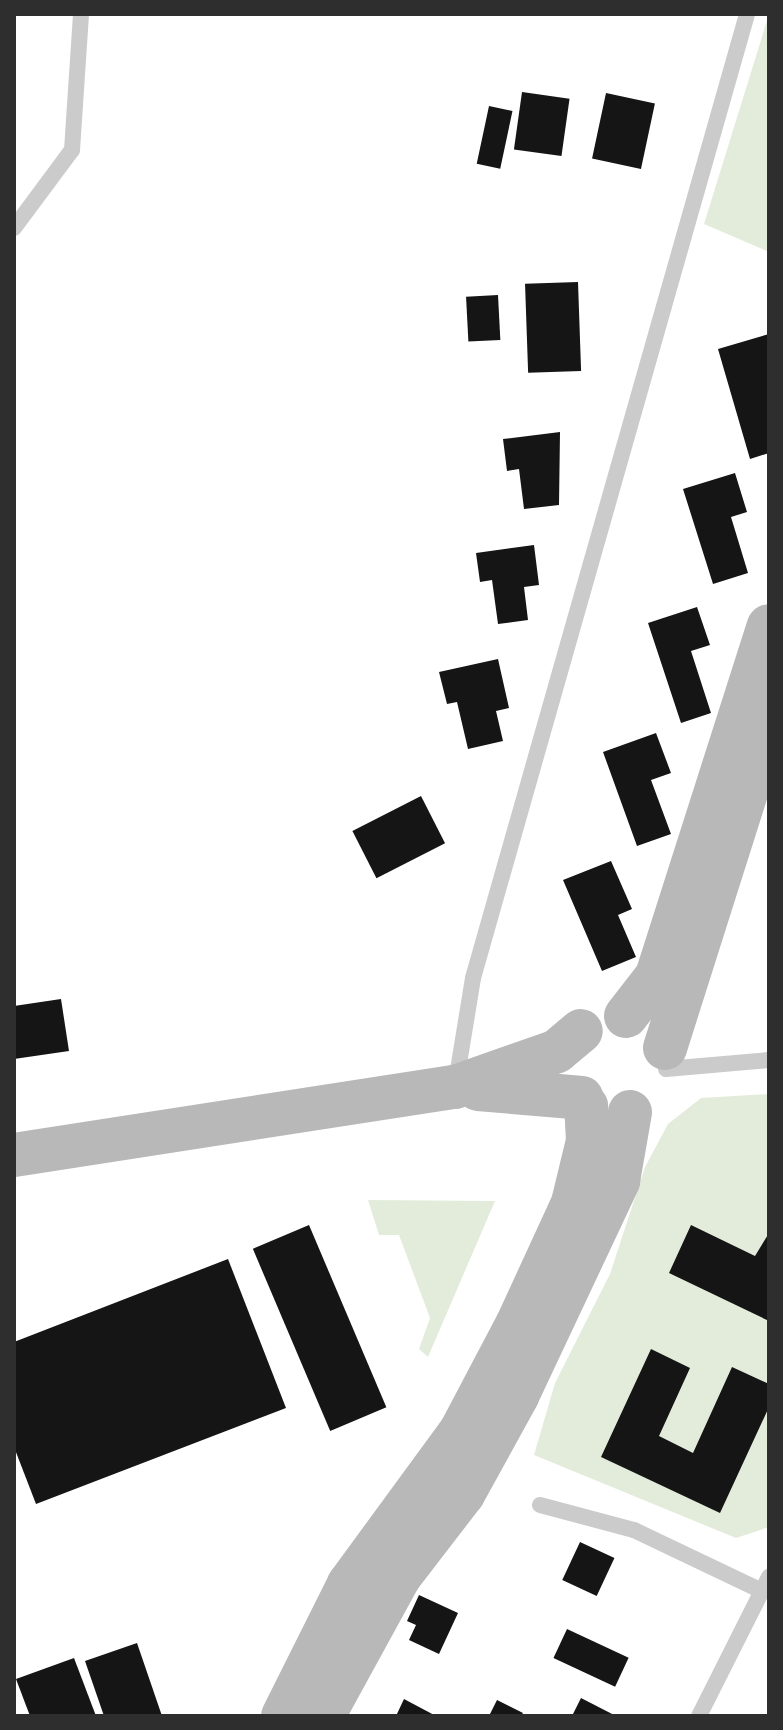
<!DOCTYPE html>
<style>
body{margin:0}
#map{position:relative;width:783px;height:1730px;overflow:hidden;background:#fff;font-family:"Nunito Sans",sans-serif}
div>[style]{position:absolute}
.green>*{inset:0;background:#e3ecdb}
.building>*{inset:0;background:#151515;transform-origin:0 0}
.lane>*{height:16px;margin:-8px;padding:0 8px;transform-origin:8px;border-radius:8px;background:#cbcbcb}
.secondary>*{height:44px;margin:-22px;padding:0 22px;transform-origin:22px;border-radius:22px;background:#b8b8b8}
span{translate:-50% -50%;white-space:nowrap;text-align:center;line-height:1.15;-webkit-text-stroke:8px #fff;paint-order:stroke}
.frame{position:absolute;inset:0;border:16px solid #2e2e2e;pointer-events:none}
</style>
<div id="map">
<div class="green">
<i style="clip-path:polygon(769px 14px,769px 252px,704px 224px)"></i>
<i style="clip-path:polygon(769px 1094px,769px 1527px,736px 1538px,534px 1455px,555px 1383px,610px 1274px,645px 1167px,668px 1124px,701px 1098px)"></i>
<i style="clip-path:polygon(368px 1200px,495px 1201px,428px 1357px,419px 1349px,430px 1318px,399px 1235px,379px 1235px)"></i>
</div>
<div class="building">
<i style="left:522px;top:92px;width:48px;height:58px;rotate:8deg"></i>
<i style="left:606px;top:93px;width:50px;height:67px;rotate:12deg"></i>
<i style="left:489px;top:106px;width:24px;height:59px;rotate:12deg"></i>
<i style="left:578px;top:282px;width:89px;height:53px;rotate:88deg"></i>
<i style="left:498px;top:295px;width:45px;height:32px;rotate:87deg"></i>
<i style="clip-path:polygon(769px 334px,769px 453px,750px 459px,718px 349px)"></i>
<i style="clip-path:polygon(560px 432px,559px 505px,524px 509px,519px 469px,507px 471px,503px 439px)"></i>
<i style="clip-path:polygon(735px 473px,747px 512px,731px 517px,748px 573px,713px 584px,683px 489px)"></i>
<i style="clip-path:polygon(534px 545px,539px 585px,524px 587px,528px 620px,498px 624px,492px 580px,480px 582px,476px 553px)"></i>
<i style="clip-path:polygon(697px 607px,710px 645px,691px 651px,711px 713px,681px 723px,648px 623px)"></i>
<i style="clip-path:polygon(498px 659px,509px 708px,496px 711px,503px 741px,468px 749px,457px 702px,447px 704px,439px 672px)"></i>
<i style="clip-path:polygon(656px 733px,671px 773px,651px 780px,671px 834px,637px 846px,603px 752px)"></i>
<i style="left:421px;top:796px;width:53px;height:77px;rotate:63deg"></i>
<i style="clip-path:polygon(611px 861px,632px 909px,618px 915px,636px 957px,602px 971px,563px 880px)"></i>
<i style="clip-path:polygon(61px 999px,69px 1051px,14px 1059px,14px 1006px)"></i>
<i style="left:309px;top:1225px;width:198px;height:61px;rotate:67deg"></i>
<i style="clip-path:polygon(691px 1225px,755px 1256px,769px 1233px,769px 1321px,669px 1273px)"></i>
<i style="clip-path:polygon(228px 1259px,286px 1408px,36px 1504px,14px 1447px,14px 1342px)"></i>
<i style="clip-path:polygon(651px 1349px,690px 1368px,659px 1436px,693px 1453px,732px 1367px,769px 1384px,769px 1407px,720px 1513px,601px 1457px)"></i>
<i style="left:580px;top:1542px;width:38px;height:42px;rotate:25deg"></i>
<i style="clip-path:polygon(419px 1595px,458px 1613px,439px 1654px,409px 1640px,416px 1625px,407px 1621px)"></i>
<i style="left:567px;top:1629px;width:68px;height:32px;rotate:25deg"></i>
<i style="clip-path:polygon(137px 1643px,162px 1716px,104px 1716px,85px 1661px)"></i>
<i style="clip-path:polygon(74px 1658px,96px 1716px,30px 1716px,16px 1679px)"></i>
<i style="clip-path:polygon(581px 1698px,616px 1716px,572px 1716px)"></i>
<i style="clip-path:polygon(404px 1699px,436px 1716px,396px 1716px)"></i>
<i style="clip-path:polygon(497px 1700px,523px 1713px,521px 1716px,489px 1716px)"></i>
</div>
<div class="lane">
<i style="left:14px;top:228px;width:97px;rotate:-53.4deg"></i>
<i style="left:72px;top:150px;width:136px;rotate:-86.2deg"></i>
<i style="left:666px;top:1069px;width:103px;rotate:-5deg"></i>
<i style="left:456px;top:1082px;width:105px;rotate:-80.7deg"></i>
<i style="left:473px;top:978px;width:1002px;rotate:-74.13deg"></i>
<i style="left:540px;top:1505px;width:97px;rotate:14.9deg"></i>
<i style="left:634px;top:1530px;width:140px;rotate:25.5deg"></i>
<i style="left:699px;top:1716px;width:156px;rotate:-63.3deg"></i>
</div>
<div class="secondary">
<i style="left:626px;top:1016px;width:51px;rotate:-52.2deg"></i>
<i style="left:657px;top:976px;width:367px;rotate:-72.3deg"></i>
<i style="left:665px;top:1048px;width:343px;rotate:-72.4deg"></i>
<i style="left:478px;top:1089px;width:104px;rotate:4.9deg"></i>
<i style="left:14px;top:1155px;width:446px;rotate:-8.8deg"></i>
<i style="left:455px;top:1087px;width:108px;rotate:-19.4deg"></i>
<i style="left:557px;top:1051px;width:31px;rotate:-40deg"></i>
<i style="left:283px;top:1716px;width:148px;rotate:-63.4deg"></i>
<i style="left:349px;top:1584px;width:190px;rotate:-53.8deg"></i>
<i style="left:461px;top:1431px;width:120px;rotate:-62.2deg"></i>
<i style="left:517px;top:1325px;width:134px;rotate:-65.3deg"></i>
<i style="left:573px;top:1203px;width:64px;rotate:-76.4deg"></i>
<i style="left:588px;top:1141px;width:35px;rotate:-93deg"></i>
<i style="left:323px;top:1716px;width:158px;rotate:-61.3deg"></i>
<i style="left:399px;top:1577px;width:105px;rotate:-52.4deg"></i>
<i style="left:463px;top:1494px;width:112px;rotate:-61.1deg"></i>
<i style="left:517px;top:1396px;width:238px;rotate:-64.8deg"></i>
<i style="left:618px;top:1181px;width:70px;rotate:-80.1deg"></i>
</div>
<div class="frame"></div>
</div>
